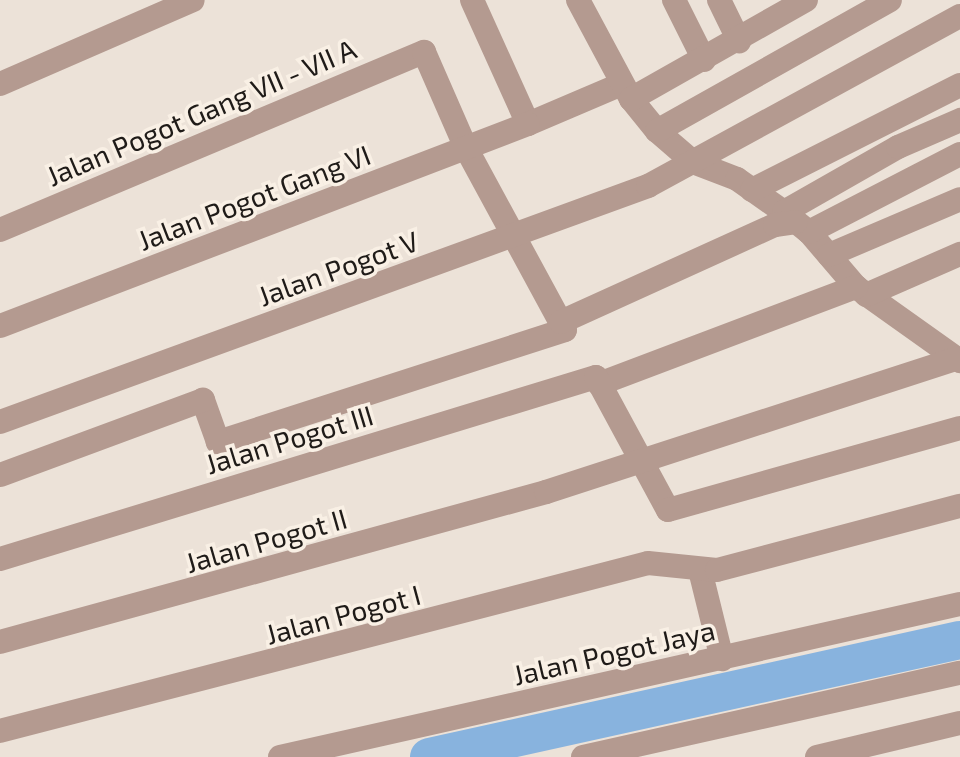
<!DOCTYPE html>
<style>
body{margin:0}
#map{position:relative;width:960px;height:757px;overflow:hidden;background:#ece2d8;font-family:"Exo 2",sans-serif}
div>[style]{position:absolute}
.river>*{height:38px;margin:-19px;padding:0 19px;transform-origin:19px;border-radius:19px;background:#88b3de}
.minor>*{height:24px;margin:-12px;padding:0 12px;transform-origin:12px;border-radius:12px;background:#b49a90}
span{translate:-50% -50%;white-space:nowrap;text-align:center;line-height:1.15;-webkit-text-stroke:7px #f9f0e5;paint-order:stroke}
.street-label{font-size:28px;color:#1f1b18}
</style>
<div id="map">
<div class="river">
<i style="left:429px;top:757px;width:544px;rotate:-12.43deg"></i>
</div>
<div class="minor">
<i style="left:472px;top:0;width:136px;rotate:65.7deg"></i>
<i style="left:528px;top:124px;width:102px;rotate:-23.1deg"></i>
<i style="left:578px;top:0;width:112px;rotate:61.8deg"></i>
<i style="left:631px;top:99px;width:41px;rotate:50.9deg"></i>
<i style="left:657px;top:131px;width:48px;rotate:40.7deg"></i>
<i style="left:693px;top:162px;width:47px;rotate:21.1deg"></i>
<i style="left:737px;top:179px;width:57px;rotate:35.1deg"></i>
<i style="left:784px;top:212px;width:32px;rotate:39deg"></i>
<i style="left:809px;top:232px;width:72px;rotate:49.5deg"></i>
<i style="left:856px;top:287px;width:128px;rotate:35.4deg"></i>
<i style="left:674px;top:0;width:67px;rotate:63.4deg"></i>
<i style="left:719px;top:0;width:46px;rotate:64deg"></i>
<i style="left:0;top:84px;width:210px;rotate:-23.5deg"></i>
<i style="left:631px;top:99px;width:201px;rotate:-29.5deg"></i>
<i style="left:657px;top:131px;width:267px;rotate:-29.3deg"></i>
<i style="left:752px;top:190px;width:233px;rotate:-26.8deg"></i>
<i style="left:784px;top:212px;width:131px;rotate:-29.7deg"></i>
<i style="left:898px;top:147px;width:68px;rotate:-23.5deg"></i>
<i style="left:0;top:230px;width:460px;rotate:-22.8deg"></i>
<i style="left:424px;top:52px;width:105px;rotate:66.4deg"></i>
<i style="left:466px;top:148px;width:207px;rotate:61.5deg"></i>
<i style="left:565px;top:330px;width:365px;rotate:162.1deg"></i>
<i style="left:218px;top:442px;width:45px;rotate:-109.7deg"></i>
<i style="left:203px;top:400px;width:216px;rotate:159.7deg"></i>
<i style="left:809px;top:232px;width:170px;rotate:-27.3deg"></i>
<i style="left:829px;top:255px;width:142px;rotate:-23.1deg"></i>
<i style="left:866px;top:295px;width:103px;rotate:-23.6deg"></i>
<i style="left:561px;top:322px;width:235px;rotate:-24.4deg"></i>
<i style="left:775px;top:225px;width:21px;rotate:-8deg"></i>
<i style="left:0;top:326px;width:565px;rotate:-20.94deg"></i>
<i style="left:599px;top:384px;width:275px;rotate:-20.7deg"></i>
<i style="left:0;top:422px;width:690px;rotate:-20.01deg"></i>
<i style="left:648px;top:186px;width:355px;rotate:-28.6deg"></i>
<i style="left:0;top:559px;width:623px;rotate:-16.98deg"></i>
<i style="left:596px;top:377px;width:151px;rotate:61.6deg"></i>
<i style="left:668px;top:510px;width:303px;rotate:-15.7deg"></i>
<i style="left:700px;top:570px;width:92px;rotate:76.1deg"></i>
<i style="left:0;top:642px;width:566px;rotate:-15.36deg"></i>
<i style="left:546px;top:492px;width:431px;rotate:-18deg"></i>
<i style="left:0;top:731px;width:669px;rotate:-14.53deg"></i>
<i style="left:648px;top:563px;width:69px;rotate:5.8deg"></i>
<i style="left:717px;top:570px;width:251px;rotate:-14.8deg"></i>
<i style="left:280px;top:757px;width:697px;rotate:-12.68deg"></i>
<i style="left:583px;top:757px;width:386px;rotate:-12.6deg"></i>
<i style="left:817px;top:757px;width:147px;rotate:-13.4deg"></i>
</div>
<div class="street-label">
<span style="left:201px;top:112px;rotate:-23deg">Jalan Pogot Gang VII - VII A</span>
<span style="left:254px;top:197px;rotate:-21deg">Jalan Pogot Gang VI</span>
<span style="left:338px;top:268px;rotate:-20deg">Jalan Pogot V</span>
<span style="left:289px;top:439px;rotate:-17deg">Jalan Pogot III</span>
<span style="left:266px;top:540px;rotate:-16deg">Jalan Pogot II</span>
<span style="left:343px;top:614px;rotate:-15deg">Jalan Pogot I</span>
<span style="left:614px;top:652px;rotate:-13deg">Jalan Pogot Jaya</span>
</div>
</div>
